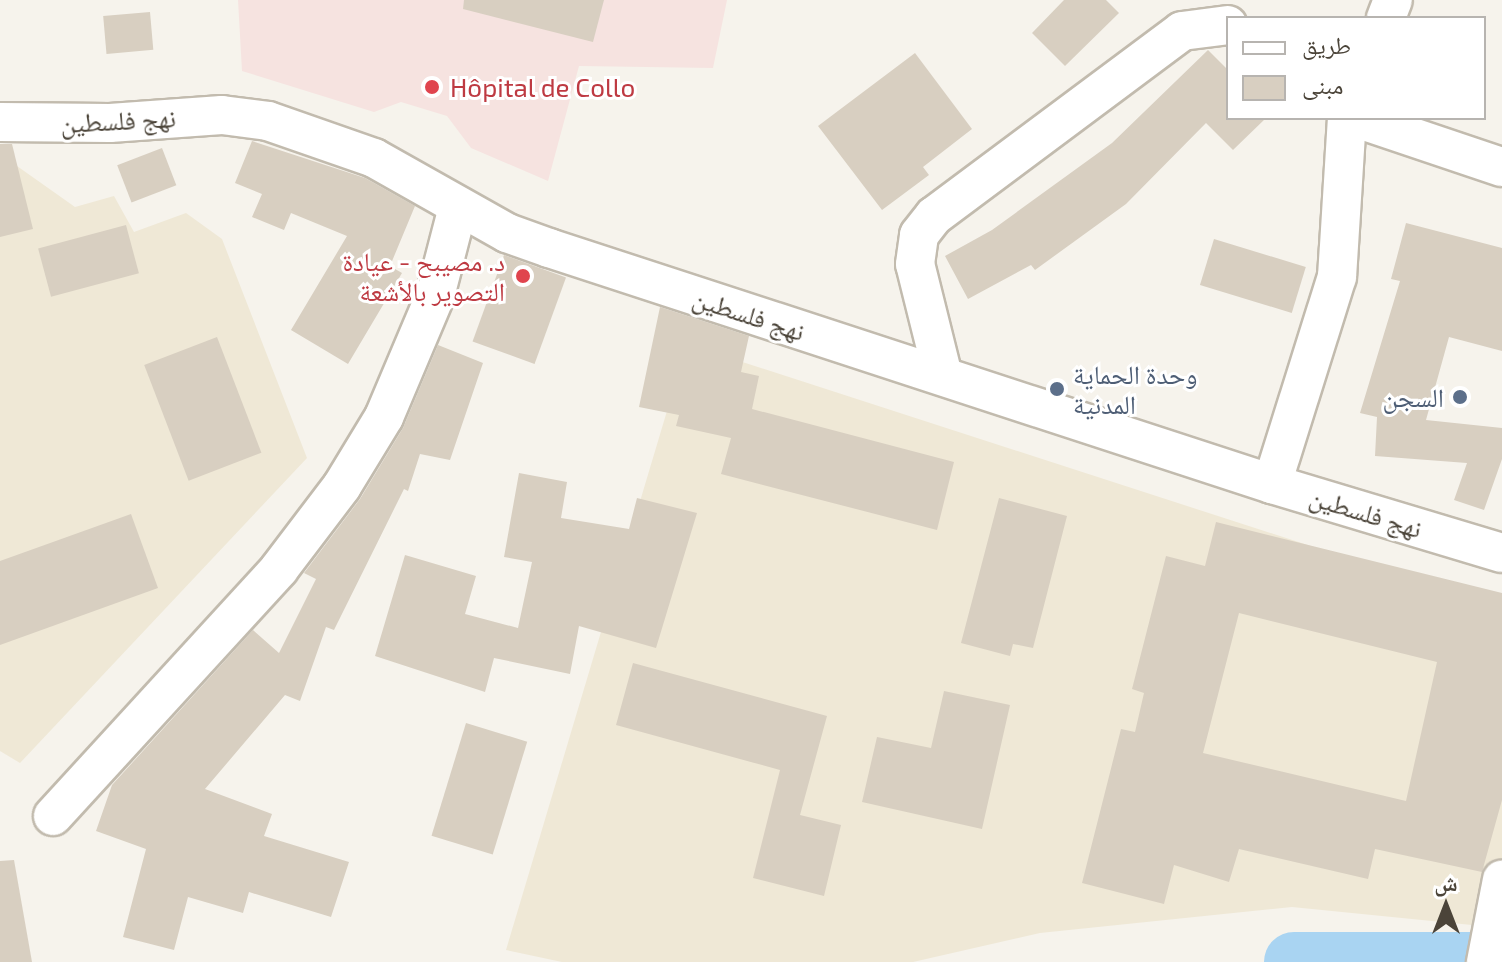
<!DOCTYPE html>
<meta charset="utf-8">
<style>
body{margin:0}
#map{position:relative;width:1502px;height:962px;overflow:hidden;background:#f6f3ec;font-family:"Exo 2","Noto Naskh Arabic",sans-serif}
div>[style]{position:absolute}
.education>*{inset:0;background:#efe8d6}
.medical>*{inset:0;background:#f6e3e0}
.river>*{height:60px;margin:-30px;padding:0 30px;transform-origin:30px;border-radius:30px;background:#a9d4f2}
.building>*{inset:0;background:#d8cfc1;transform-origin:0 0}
.roads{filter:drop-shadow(2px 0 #c2bbae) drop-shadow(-2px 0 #c2bbae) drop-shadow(0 2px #c2bbae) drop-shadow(0 -2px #c2bbae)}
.minor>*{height:38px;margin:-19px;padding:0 19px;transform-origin:19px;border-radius:19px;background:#fff}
.dots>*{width:22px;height:22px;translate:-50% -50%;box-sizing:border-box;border:4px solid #fff;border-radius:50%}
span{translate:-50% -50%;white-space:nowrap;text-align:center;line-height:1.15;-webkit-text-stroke:6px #fff;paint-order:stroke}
.health-label{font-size:26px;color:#be3a42}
.left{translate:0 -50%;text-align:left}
.right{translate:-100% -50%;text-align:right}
.street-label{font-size:26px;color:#4b4439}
.service-label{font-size:26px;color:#4e5e75}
.legend{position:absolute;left:1226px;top:16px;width:260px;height:104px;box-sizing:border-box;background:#fff;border:2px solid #b7b4b0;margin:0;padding:10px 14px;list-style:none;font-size:24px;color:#4b4439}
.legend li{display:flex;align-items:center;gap:16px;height:40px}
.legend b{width:40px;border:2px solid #b7b4b0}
.north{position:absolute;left:1406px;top:866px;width:80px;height:80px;-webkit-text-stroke:6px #fff;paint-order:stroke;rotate:0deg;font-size:22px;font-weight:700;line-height:32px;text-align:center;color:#4b4439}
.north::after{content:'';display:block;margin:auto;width:28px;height:36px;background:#4b4439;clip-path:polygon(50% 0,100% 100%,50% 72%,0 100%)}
</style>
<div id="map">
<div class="education">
<i style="clip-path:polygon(0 154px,75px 207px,114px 196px,134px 232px,186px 213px,222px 239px,307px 458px,20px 763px,0 751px)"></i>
<i style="clip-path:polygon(687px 344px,1502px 608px,1502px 858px,1482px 926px,1292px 907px,1040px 933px,913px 962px,562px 962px,506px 950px)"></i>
</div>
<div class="medical">
<i style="clip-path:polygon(238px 0,727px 0,713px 68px,579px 66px,548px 181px,471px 148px,447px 116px,401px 102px,374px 112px,242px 71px)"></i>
</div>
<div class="river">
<i style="left:1294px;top:962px;width:199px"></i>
</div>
<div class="building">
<i style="clip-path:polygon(464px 0,604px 0,593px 42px,463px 9px)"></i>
<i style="clip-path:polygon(1064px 0,1106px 0,1119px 13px,1065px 66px,1032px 33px)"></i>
<i style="left:150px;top:12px;width:38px;height:47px;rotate:85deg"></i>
<i style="clip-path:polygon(1208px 50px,1228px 70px,1228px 118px,1266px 118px,1233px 150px,1206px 123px,1126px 204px,1035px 270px,1031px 265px,968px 299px,945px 256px,992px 230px,1112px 143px)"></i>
<i style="clip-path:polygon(915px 53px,972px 129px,923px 167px,929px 175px,882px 210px,818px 126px)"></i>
<i style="clip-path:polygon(252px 141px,365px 178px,415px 206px,390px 266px,402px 273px,348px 364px,291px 330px,347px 236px,291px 213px,284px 230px,252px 217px,262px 194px,235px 183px)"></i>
<i style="clip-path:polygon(0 144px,12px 144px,33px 229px,0 237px)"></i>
<i style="left:162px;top:148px;width:40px;height:48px;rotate:69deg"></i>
<i style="clip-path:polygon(1406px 223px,1502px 248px,1502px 351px,1449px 337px,1426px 420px,1502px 428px,1502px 459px,1484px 510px,1454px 500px,1467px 463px,1375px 456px,1377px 417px,1360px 413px,1400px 281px,1391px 279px)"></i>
<i style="left:126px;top:225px;width:50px;height:91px;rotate:75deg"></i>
<i style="left:1214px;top:239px;width:96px;height:48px;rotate:17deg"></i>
<i style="left:504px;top:255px;width:66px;height:92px;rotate:20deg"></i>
<i style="clip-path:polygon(660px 307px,749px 336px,741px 372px,759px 376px,752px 409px,954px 462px,937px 530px,721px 474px,731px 438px,676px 426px,679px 415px,639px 407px)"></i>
<i style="left:217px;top:337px;width:124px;height:78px;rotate:69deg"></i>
<i style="clip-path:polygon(438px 345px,483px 363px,450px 460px,420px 454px,408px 491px,404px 489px,334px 630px,326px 627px,300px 701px,285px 695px,205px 789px,272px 814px,264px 836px,349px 862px,331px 917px,249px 892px,243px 913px,188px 897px,174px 950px,123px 937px,146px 849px,96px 831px,112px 785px,253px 630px,279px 653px,316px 579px,304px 573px,360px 499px,403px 428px)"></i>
<i style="clip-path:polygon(519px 473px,567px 482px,561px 518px,629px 529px,637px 498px,697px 513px,656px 648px,579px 626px,570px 674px,494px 658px,485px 692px,375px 656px,405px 555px,476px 576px,465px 614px,518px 628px,532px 562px,504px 557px)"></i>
<i style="clip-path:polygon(999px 498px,1067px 516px,1033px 648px,1013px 644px,1010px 656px,961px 643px)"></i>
<i style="clip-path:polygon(131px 514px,158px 588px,0 645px,0 561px)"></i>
<i style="clip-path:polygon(evenodd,1216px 522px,1502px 593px,1502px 800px,1482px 872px,1375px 849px,1368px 879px,1239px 849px,1229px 882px,1174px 865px,1164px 904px,1082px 883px,1121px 729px,1135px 732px,1144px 693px,1132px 689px,1166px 556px,1205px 566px,1216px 522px,1239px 613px,1437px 662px,1406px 801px,1203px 753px,1239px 613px)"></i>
<i style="clip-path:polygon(633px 663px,827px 716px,800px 815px,841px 825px,824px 896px,753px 878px,780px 770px,616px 725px)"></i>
<i style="clip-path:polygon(944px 691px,1010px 705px,982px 829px,862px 802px,877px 737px,931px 748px)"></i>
<i style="left:466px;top:723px;width:64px;height:118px;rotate:17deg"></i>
<i style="clip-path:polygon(14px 860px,32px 962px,0 962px,0 861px)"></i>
</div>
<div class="roads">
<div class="minor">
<i style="left:1386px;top:18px;width:19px;rotate:-69deg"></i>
<i style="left:1356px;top:118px;width:154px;rotate:18.6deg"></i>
<i style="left:0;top:122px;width:110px;rotate:0.5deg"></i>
<i style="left:110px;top:123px;width:112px;rotate:-4.1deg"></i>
<i style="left:222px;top:115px;width:46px;rotate:7.4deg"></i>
<i style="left:268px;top:121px;width:112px;rotate:19.2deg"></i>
<i style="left:374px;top:158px;width:153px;rotate:29.4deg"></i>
<i style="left:507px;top:233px;width:45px;rotate:19.7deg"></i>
<i style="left:549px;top:248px;width:761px;rotate:18.08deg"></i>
<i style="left:1272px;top:484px;width:240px;rotate:16.7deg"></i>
<i style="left:943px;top:376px;width:115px;rotate:-104deg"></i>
<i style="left:915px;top:264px;width:29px;rotate:-82deg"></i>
<i style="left:919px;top:235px;width:24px;rotate:-52deg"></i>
<i style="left:934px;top:216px;width:309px;rotate:-36.7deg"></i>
<i style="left:1182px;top:31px;width:46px;rotate:-7.4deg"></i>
<i style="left:1272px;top:484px;width:217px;rotate:-72.6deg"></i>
<i style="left:1337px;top:277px;width:159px;rotate:-86.4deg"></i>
<i style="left:53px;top:816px;width:335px;rotate:-47.5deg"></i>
<i style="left:279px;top:569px;width:104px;rotate:-52.8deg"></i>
<i style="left:342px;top:486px;width:81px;rotate:-58.7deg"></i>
<i style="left:384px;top:417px;width:131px;rotate:-67.1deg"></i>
<i style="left:435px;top:296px;width:92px;rotate:-75.5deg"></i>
<i style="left:1486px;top:962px;width:84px;rotate:-79deg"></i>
</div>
</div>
<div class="dots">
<i style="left:432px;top:87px;background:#e0444e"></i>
<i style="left:523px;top:276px;background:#e0444e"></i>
<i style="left:1057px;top:389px;background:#5c6f8a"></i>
<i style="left:1460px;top:397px;background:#5c6f8a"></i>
</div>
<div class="health-label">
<span class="left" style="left:450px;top:87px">Hôpital de Collo</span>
<span class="right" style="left:505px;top:276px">د. مصيبح - عيادة<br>التصوير بالأشعة</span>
</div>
<div class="street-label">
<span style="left:118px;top:120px;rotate:-3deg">نهج فلسطين</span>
<span style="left:749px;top:314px;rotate:18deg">نهج فلسطين</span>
<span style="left:1366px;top:512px;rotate:17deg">نهج فلسطين</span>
</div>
<div class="service-label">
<span class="left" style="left:1073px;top:389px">وحدة الحماية<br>المدنية</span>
<span class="right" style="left:1444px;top:397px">السجن</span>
</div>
<ul class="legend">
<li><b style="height:10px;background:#fff"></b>طريق</li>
<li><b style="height:22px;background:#d8cfc1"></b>مبنى</li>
</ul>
<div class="north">ش</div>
</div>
